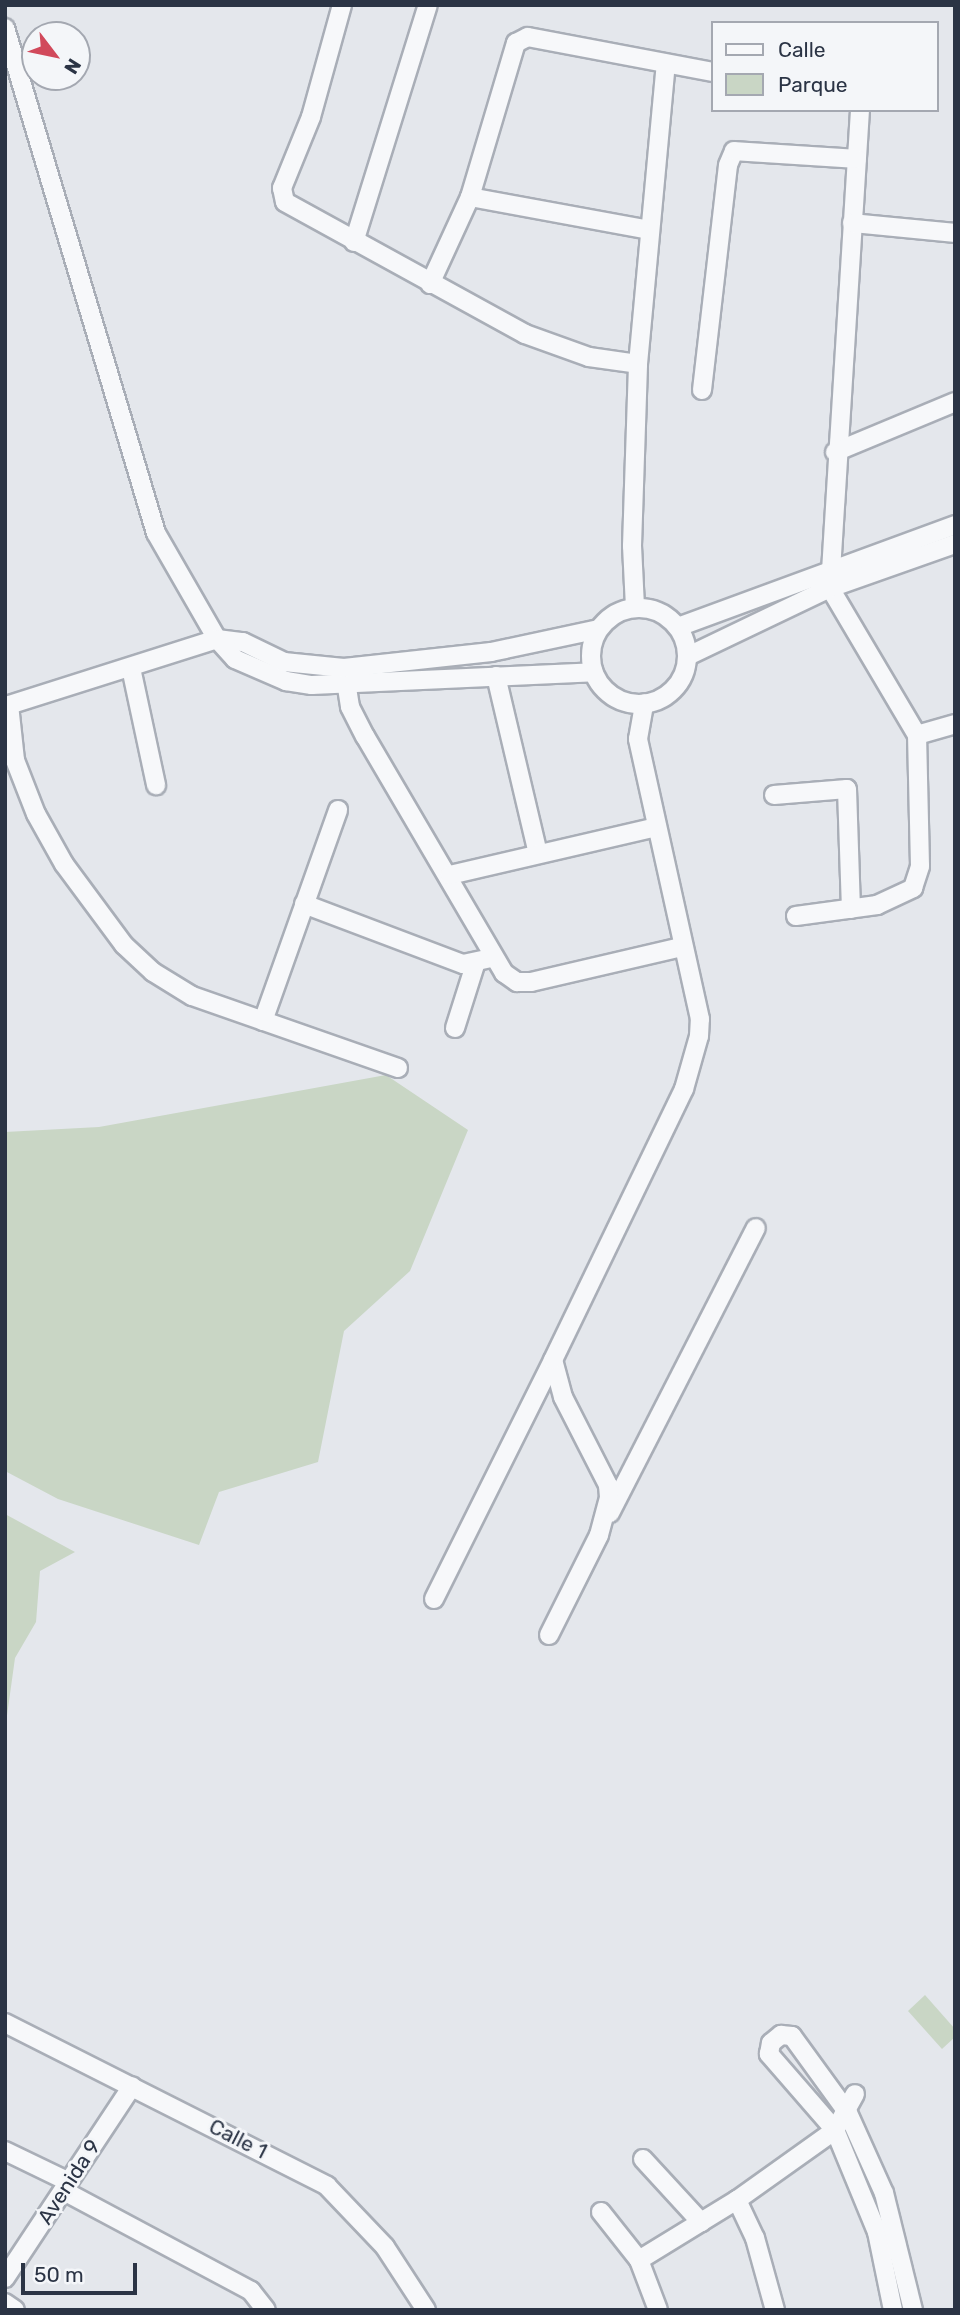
<!DOCTYPE html>
<style>
body{margin:0}
#map{position:relative;width:960px;height:2315px;overflow:hidden;background:#e4e7ec;font-family:Rubik,sans-serif}
div>[style]{position:absolute}
.green>*{inset:0;background:#c9d6c5}
.roads{filter:drop-shadow(2px 0 #a9aeb7) drop-shadow(-2px 0 #a9aeb7) drop-shadow(0 2px #a9aeb7) drop-shadow(0 -2px #a9aeb7)}
.minor>*{height:18px;margin:-9px;padding:0 9px;transform-origin:9px;border-radius:9px;background:#f7f8fa}
.minor>.ring{margin:-9px;padding:0;box-sizing:content-box;background:none;border:18px solid #f7f8fa;border-radius:50%}
span{translate:-50% -50%;white-space:nowrap;text-align:center;line-height:1.15;-webkit-text-stroke:6px #f4f6f9;paint-order:stroke}
.street-label{font-size:21px;color:#2b3445}
.frame{position:absolute;inset:0;border:7px solid #2b3445;pointer-events:none}
.legend{position:absolute;left:711px;top:21px;width:228px;height:91px;box-sizing:border-box;background:#f4f6f9;border:2px solid #a4a8b1;margin:0;padding:9px 12px;list-style:none;font-size:21px;color:#2b3445}
.legend li{display:flex;align-items:center;gap:14px;height:35px}
.legend b{width:35px;border:2px solid #a4a8b1}
.north{position:absolute;left:21px;top:21px;width:70px;height:70px;box-sizing:border-box;background:#f4f6f9;border:2px solid #a4a8b1;border-radius:50%;rotate:122deg;font-size:19px;font-weight:700;line-height:28px;text-align:center;color:#2b3445}
.north::after{content:'';display:block;margin:auto;width:24px;height:32px;background:#d1495b;clip-path:polygon(50% 0,100% 100%,50% 72%,0 100%)}
.scale{position:absolute;left:21px;top:2263px;width:116px;height:32px;box-sizing:border-box;border:4px solid #2b3445;border-top:0;padding-left:9px;font-size:21px;line-height:24px;white-space:nowrap;color:#2b3445;-webkit-text-stroke:5px #f4f6f9;paint-order:stroke}
</style>
<div id="map">
<div class="green">
<i style="clip-path:polygon(386px 1075px,468px 1130px,410px 1271px,344px 1331px,318px 1462px,219px 1492px,199px 1545px,58px 1499px,5px 1471px,5px 1132px,99px 1127px)"></i>
<i style="clip-path:polygon(5px 1514px,75px 1552px,40px 1571px,36px 1622px,15px 1658px,5px 1730px)"></i>
<i style="clip-path:polygon(925px 1995px,955px 2029px,955px 2037px,942px 2049px,908px 2011px)"></i>
</div>
<div class="roads">
<div class="minor">
<i style="left:342px;top:5px;width:116px;rotate:105.5deg"></i>
<i style="left:311px;top:117px;width:77px;rotate:112.2deg"></i>
<i style="left:282px;top:188px;width:14px;rotate:78deg"></i>
<i style="left:285px;top:202px;width:274px;rotate:28.8deg"></i>
<i style="left:525px;top:334px;width:68px;rotate:19.8deg"></i>
<i style="left:589px;top:357px;width:49px;rotate:8.1deg"></i>
<i style="left:5px;top:28px;width:527px;rotate:73.35deg"></i>
<i style="left:156px;top:533px;width:122px;rotate:60.1deg"></i>
<i style="left:217px;top:639px;width:27px;rotate:48deg"></i>
<i style="left:235px;top:659px;width:56px;rotate:23.3deg"></i>
<i style="left:286px;top:681px;width:26px;rotate:9deg"></i>
<i style="left:312px;top:685px;width:282px;rotate:-2.6deg"></i>
<i style="left:860px;top:110px;width:479px;rotate:93.6deg"></i>
<i style="left:830px;top:588px;width:171px;rotate:59.4deg"></i>
<i style="left:917px;top:735px;width:40px;rotate:-16deg"></i>
<i style="left:470px;top:197px;width:182px;rotate:10.4deg"></i>
<i style="left:852px;top:223px;width:103px;rotate:5.5deg"></i>
<i style="left:354px;top:242px;width:248px;rotate:-72.7deg"></i>
<i style="left:430px;top:284px;width:96px;rotate:-65.3deg"></i>
<i style="left:470px;top:197px;width:161px;rotate:-73.4deg"></i>
<i style="left:516px;top:43px;width:13px;rotate:-27deg"></i>
<i style="left:528px;top:37px;width:188px;rotate:10.7deg"></i>
<i style="left:702px;top:390px;width:226px;rotate:-83.4deg"></i>
<i style="left:728px;top:165px;width:15px;rotate:-67deg"></i>
<i style="left:734px;top:151px;width:123px;rotate:3.7deg"></i>
<i style="left:835px;top:452px;width:130px;rotate:-22.6deg"></i>
<i style="left:635px;top:607px;width:61px;rotate:-92.8deg"></i>
<i style="left:632px;top:546px;width:182px;rotate:-88.1deg"></i>
<i style="left:638px;top:364px;width:300px;rotate:-84.7deg"></i>
<i class="ring" style="left:591px;top:608px;width:78px;height:78px"></i>
<i style="left:678px;top:627px;width:295px;rotate:-20.2deg"></i>
<i style="left:688px;top:656px;width:157px;rotate:-25.6deg"></i>
<i style="left:830px;top:588px;width:133px;rotate:-19.4deg"></i>
<i style="left:131px;top:668px;width:120px;rotate:77.9deg"></i>
<i style="left:345px;top:675px;width:32px;rotate:81deg"></i>
<i style="left:350px;top:707px;width:33px;rotate:63deg"></i>
<i style="left:365px;top:736px;width:275px;rotate:59.6deg"></i>
<i style="left:504px;top:973px;width:16px;rotate:35deg"></i>
<i style="left:517px;top:982px;width:14px"></i>
<i style="left:531px;top:982px;width:155px;rotate:-13.1deg"></i>
<i style="left:496px;top:676px;width:183px;rotate:76.7deg"></i>
<i style="left:774px;top:795px;width:73px;rotate:-4.7deg"></i>
<i style="left:847px;top:789px;width:120px;rotate:88.1deg"></i>
<i style="left:450px;top:875px;width:212px;rotate:-13.1deg"></i>
<i style="left:304px;top:904px;width:170px;rotate:20.7deg"></i>
<i style="left:463px;top:964px;width:30px;rotate:-12deg"></i>
<i style="left:796px;top:916px;width:82px;rotate:-7.7deg"></i>
<i style="left:877px;top:905px;width:40px;rotate:-25deg"></i>
<i style="left:913px;top:888px;width:23px;rotate:-72deg"></i>
<i style="left:920px;top:866px;width:131px;rotate:-91.3deg"></i>
<i style="left:263px;top:1021px;width:224px;rotate:-70.4deg"></i>
<i style="left:455px;top:1028px;width:66px;rotate:-72.4deg"></i>
<i style="left:398px;top:1068px;width:218px;rotate:-160.7deg"></i>
<i style="left:192px;top:996px;width:46px;rotate:-148.4deg"></i>
<i style="left:153px;top:972px;width:40px;rotate:-137deg"></i>
<i style="left:124px;top:945px;width:101px;rotate:-126.5deg"></i>
<i style="left:64px;top:864px;width:57px;rotate:-119.2deg"></i>
<i style="left:36px;top:814px;width:58px;rotate:-111.3deg"></i>
<i style="left:15px;top:760px;width:55px;rotate:-96.2deg"></i>
<i style="left:9px;top:705px;width:218px;rotate:-17.6deg"></i>
<i style="left:217px;top:639px;width:26px;rotate:7deg"></i>
<i style="left:243px;top:642px;width:46px;rotate:26deg"></i>
<i style="left:284px;top:662px;width:60px;rotate:5.7deg"></i>
<i style="left:344px;top:668px;width:148px;rotate:-6.2deg"></i>
<i style="left:491px;top:652px;width:110px;rotate:-12deg"></i>
<i style="left:610px;top:1513px;width:320px;rotate:-62.9deg"></i>
<i style="left:434px;top:1599px;width:267px;rotate:-63.5deg"></i>
<i style="left:549px;top:1635px;width:112px;rotate:-63.4deg"></i>
<i style="left:599px;top:1535px;width:39px;rotate:-75deg"></i>
<i style="left:609px;top:1497px;width:12px;rotate:-95deg"></i>
<i style="left:608px;top:1485px;width:99px;rotate:-117.1deg"></i>
<i style="left:563px;top:1397px;width:38px;rotate:-105deg"></i>
<i style="left:553px;top:1360px;width:301px;rotate:-64.2deg"></i>
<i style="left:684px;top:1089px;width:55px;rotate:-74.2deg"></i>
<i style="left:699px;top:1036px;width:17px;rotate:-87deg"></i>
<i style="left:700px;top:1019px;width:287px;rotate:-102.5deg"></i>
<i style="left:638px;top:739px;width:36px;rotate:-80deg"></i>
<i style="left:5px;top:2023px;width:361px;rotate:26.8deg"></i>
<i style="left:327px;top:2186px;width:84px;rotate:46.4deg"></i>
<i style="left:385px;top:2247px;width:75px;rotate:56.9deg"></i>
<i style="left:5px;top:2151px;width:71px;rotate:25.8deg"></i>
<i style="left:643px;top:2159px;width:86px;rotate:47.4deg"></i>
<i style="left:64px;top:2191px;width:212px;rotate:28.1deg"></i>
<i style="left:251px;top:2291px;width:24px;rotate:52deg"></i>
<i style="left:737px;top:2200px;width:42px;rotate:64.7deg"></i>
<i style="left:755px;top:2238px;width:75px;rotate:74.5deg"></i>
<i style="left:601px;top:2212px;width:61px;rotate:51.6deg"></i>
<i style="left:639px;top:2260px;width:53px;rotate:69.2deg"></i>
<i style="left:639px;top:2260px;width:115px;rotate:-31.5deg"></i>
<i style="left:737px;top:2200px;width:120px;rotate:-35.5deg"></i>
<i style="left:835px;top:2130px;width:41px;rotate:-60.9deg"></i>
<i style="left:5px;top:2278px;width:230px;rotate:-56.5deg"></i>
<i style="left:5px;top:2303px;width:12px;rotate:35deg"></i>
<i style="left:893px;top:2310px;width:80px;rotate:-101.6deg"></i>
<i style="left:877px;top:2232px;width:110px;rotate:-112.4deg"></i>
<i style="left:835px;top:2130px;width:101px;rotate:-131deg"></i>
<i style="left:769px;top:2054px;width:11px;rotate:-80deg"></i>
<i style="left:771px;top:2043px;width:13px;rotate:-39deg"></i>
<i style="left:781px;top:2035px;width:11px;rotate:5deg"></i>
<i style="left:792px;top:2036px;width:95px;rotate:54deg"></i>
<i style="left:848px;top:2113px;width:88px;rotate:65.8deg"></i>
<i style="left:884px;top:2193px;width:121px;rotate:76.1deg"></i>
</div>
</div>
<div class="street-label">
<span style="left:238px;top:2139px;rotate:27deg">Calle 1</span>
<span style="left:69px;top:2182px;rotate:-57deg">Avenida 9</span>
</div>
<div class="frame"></div>
<ul class="legend">
<li><b style="height:9px;background:#f7f8fa"></b>Calle</li>
<li><b style="height:19px;background:#c9d6c5"></b>Parque</li>
</ul>
<div class="north">N</div>
<div class="scale">50 m</div>
</div>
